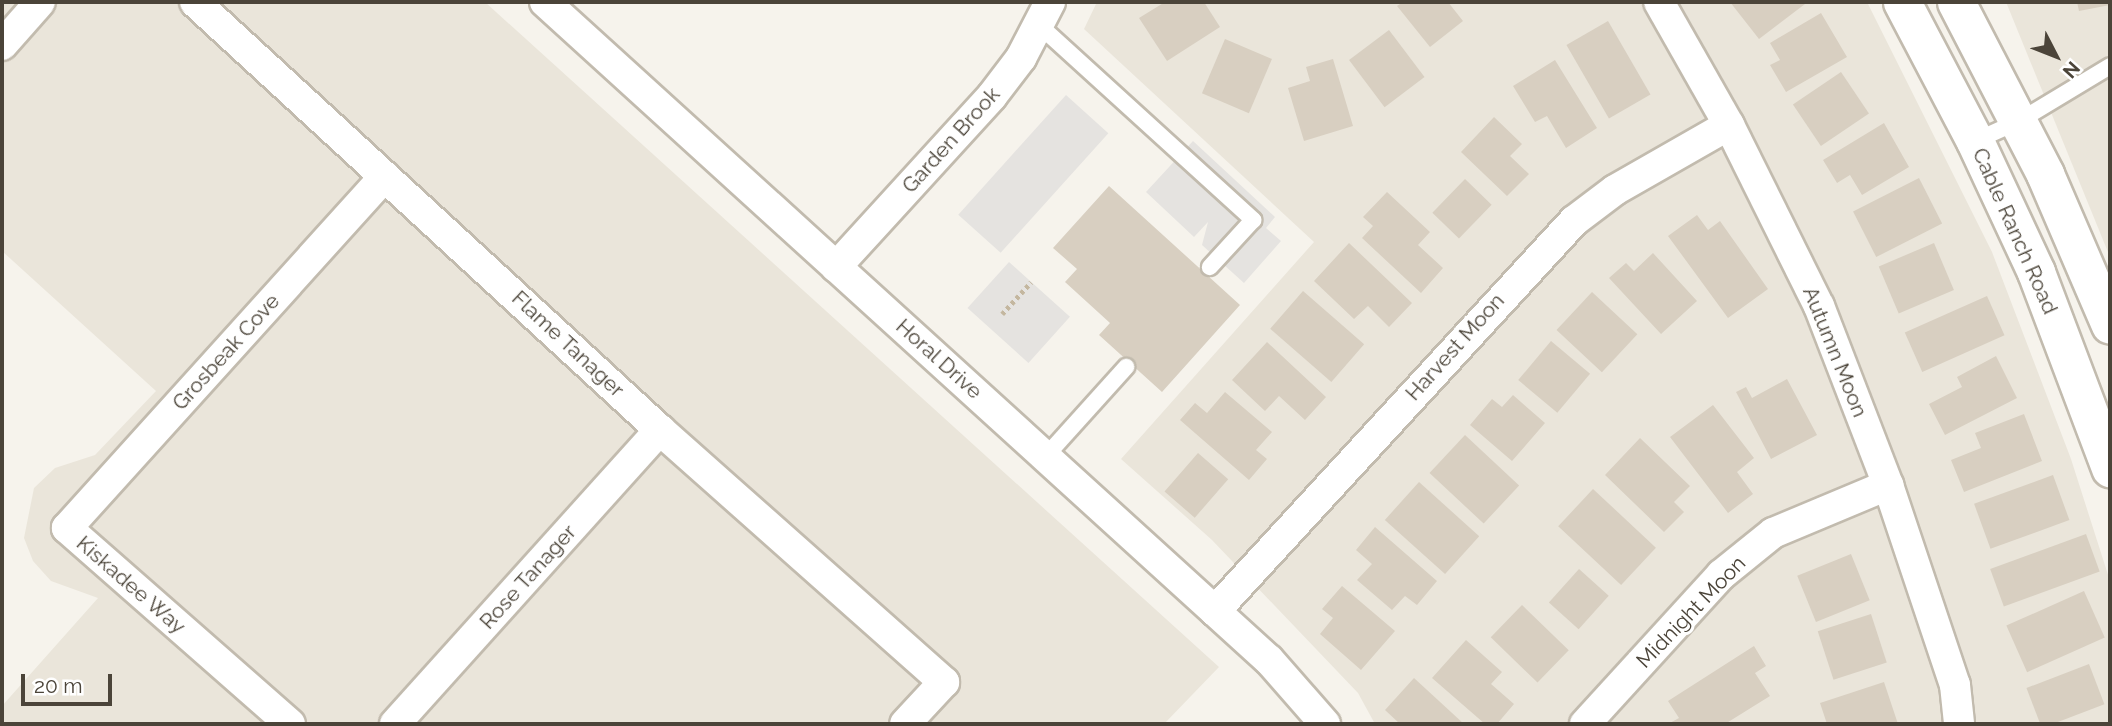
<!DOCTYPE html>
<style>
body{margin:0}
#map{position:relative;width:2112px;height:726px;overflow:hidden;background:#f6f3ec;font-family:Raleway,sans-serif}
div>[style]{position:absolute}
.residential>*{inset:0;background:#eae5da}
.parking>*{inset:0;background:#e5e3e0;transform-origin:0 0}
.building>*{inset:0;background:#d8cfc1;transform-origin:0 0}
.path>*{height:4.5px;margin-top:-2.25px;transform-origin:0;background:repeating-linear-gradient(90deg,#c4b79f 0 3.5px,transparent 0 7px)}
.roads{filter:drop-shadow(2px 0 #c2bbae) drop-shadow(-2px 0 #c2bbae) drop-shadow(0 2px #c2bbae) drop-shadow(0 -2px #c2bbae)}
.service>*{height:16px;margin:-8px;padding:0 8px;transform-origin:8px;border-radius:8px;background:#fff}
.minor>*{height:30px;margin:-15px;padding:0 15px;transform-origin:15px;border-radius:15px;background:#fff}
.tertiary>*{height:37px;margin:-18.5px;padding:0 18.5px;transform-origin:18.5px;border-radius:18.5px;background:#fff}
span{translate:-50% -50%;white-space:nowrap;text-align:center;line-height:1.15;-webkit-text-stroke:6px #fff;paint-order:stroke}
.street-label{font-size:21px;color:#4b4439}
.frame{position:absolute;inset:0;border:4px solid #4b4439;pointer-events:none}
.north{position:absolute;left:2021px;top:21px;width:70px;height:70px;-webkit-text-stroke:5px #fff;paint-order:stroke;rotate:132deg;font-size:19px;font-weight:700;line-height:28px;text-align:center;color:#4b4439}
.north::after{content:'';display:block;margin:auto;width:24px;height:32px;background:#4b4439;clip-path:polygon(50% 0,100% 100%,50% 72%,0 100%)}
.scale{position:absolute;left:21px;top:674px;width:91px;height:32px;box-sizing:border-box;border:4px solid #4b4439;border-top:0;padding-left:9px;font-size:21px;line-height:24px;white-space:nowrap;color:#4b4439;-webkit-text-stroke:5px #fff;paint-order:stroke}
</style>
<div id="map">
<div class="residential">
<i style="clip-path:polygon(2px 2px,485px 2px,1219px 667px,1164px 724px,4px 724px,2px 706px,98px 598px,51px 581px,33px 561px,24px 538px,34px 488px,55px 468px,95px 455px,156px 391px,2px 251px)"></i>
<i style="clip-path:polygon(1097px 2px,1867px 2px,1992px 252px,2071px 459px,2110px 581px,2110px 724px,1375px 724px,1358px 693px,1212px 540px,1121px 459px,1314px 242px,1084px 29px)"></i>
<i style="clip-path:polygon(2006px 2px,2110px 2px,2110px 257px)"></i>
</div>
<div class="parking">
<i style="left:1066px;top:95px;width:57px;height:161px;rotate:42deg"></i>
<i style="clip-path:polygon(1193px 141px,1275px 217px,1266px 228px,1281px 241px,1244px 283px,1202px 245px,1208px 222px,1194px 237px,1146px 192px)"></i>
<i style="left:1009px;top:262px;width:82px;height:62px;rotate:42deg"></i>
</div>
<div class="building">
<i style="clip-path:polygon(1165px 2px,1204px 2px,1220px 27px,1167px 61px,1139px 18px)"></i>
<i style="clip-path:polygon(1403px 2px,1448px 2px,1463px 21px,1430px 47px,1397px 6px)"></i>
<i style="clip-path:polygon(1730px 2px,1804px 2px,1805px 4px,1759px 39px)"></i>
<i style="clip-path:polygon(2077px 2px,2110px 2px,2110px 5px,2079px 11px)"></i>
<i style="clip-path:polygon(1821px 13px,1847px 57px,1786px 92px,1770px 65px,1780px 60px,1770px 43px)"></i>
<i style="left:1608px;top:21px;width:85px;height:48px;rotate:60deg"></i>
<i style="left:1389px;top:30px;width:59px;height:50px;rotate:53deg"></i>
<i style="left:1225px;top:39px;width:51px;height:59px;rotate:23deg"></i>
<i style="clip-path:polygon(1333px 59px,1353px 126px,1304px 141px,1288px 88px,1310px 81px,1306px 67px)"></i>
<i style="clip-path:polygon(1555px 60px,1597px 128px,1566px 148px,1547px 116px,1535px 122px,1513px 86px)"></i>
<i style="left:1841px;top:72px;width:50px;height:58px;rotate:56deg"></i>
<i style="clip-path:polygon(1494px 117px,1522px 144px,1510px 156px,1529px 174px,1507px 196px,1461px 152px)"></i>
<i style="clip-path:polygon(1884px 123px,1909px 167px,1862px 195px,1850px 175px,1837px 183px,1823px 160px)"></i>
<i style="left:1919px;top:178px;width:51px;height:74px;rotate:63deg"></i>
<i style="left:1465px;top:179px;width:37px;height:47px;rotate:44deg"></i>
<i style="clip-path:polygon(1109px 186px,1240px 305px,1162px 392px,1099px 335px,1110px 323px,1065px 282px,1077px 269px,1053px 248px)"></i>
<i style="clip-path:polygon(1387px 192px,1430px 232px,1418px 245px,1443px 268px,1421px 293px,1362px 238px,1373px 226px,1363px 217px)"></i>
<i style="clip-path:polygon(1697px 215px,1708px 230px,1720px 221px,1768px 289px,1728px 318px,1668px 236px)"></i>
<i style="clip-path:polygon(1349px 243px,1412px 303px,1389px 327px,1368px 306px,1354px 319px,1314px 281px)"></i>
<i style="left:1934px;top:243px;width:51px;height:60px;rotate:67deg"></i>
<i style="clip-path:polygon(1653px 253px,1697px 301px,1661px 334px,1609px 278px,1626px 263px,1634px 271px)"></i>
<i style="left:1303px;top:291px;width:81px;height:50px;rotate:41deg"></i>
<i style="left:1592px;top:292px;width:62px;height:52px;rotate:43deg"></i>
<i style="left:1987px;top:296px;width:43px;height:90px;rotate:66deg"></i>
<i style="left:1551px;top:341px;width:51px;height:51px;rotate:40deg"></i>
<i style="clip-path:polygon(1267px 342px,1326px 397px,1305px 420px,1279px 396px,1265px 411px,1232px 380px)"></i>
<i style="clip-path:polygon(1996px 356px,2017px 398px,1945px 435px,1929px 404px,1962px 387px,1957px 377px)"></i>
<i style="clip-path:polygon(1787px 379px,1817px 435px,1771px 459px,1736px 392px,1746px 387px,1752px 398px)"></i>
<i style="clip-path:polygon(1225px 392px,1272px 432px,1256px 450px,1267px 459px,1249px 480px,1180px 420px,1195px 403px,1207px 413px)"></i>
<i style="clip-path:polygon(1513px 395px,1545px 423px,1512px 461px,1470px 425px,1492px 399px,1502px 407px)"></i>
<i style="clip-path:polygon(1713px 405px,1754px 458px,1737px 472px,1753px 494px,1728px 513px,1670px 437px)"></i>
<i style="clip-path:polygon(2024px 414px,2042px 461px,1964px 492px,1951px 460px,1981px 448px,1975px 433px)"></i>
<i style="left:1465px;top:435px;width:74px;height:52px;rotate:43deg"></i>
<i style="clip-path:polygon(1640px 438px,1690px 486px,1674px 502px,1684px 512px,1664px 532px,1605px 475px)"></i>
<i style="left:1198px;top:453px;width:40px;height:51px;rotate:41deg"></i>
<i style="left:2053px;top:475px;width:48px;height:84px;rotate:70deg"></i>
<i style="left:1419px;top:482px;width:81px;height:51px;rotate:42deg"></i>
<i style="left:1593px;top:489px;width:86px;height:51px;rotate:43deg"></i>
<i style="clip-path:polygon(1375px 527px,1437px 581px,1417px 605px,1405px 596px,1392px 610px,1357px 580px,1372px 564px,1356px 550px)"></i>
<i style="left:2086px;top:534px;width:40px;height:102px;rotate:70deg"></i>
<i style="left:1851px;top:554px;width:50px;height:58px;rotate:68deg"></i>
<i style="left:1579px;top:569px;width:40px;height:45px;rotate:42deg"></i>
<i style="clip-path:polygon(1342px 586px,1395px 631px,1361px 670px,1320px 634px,1333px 618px,1322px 609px)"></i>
<i style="left:2084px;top:591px;width:51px;height:85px;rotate:66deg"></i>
<i style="left:1522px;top:605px;width:65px;height:45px;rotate:44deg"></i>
<i style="left:1871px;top:614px;width:51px;height:56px;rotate:72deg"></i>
<i style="clip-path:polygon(1466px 640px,1502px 672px,1491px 684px,1514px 704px,1497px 724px,1485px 724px,1432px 678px)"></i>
<i style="clip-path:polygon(1754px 646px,1766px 666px,1755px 673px,1770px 696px,1725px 724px,1668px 724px,1679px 718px,1668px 701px)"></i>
<i style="left:2089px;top:664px;width:43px;height:67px;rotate:69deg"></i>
<i style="clip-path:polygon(1414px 678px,1464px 724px,1400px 724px,1385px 710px)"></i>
<i style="clip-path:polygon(1884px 682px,1898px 724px,1827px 724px,1820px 703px)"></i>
</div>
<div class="path">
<i style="left:1002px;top:314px;width:43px;rotate:-47.8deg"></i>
</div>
<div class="roads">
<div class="service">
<i style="left:1039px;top:25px;width:290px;rotate:42.3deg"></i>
<i style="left:1253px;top:220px;width:64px;rotate:132.5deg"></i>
<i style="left:1975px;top:141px;width:48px;rotate:-24.4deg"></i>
<i style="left:2019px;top:121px;width:106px;rotate:-31.1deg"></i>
<i style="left:1046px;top:456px;width:120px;rotate:-48deg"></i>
</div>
<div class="minor">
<i style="left:195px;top:2px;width:632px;rotate:42.63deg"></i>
<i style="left:660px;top:430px;width:380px;rotate:41.6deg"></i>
<i style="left:944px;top:682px;width:57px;rotate:132.9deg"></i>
<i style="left:545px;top:2px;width:978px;rotate:42.27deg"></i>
<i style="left:1269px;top:660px;width:85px;rotate:48.8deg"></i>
<i style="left:1659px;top:2px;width:142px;rotate:60.4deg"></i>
<i style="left:1729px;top:125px;width:202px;rotate:63.6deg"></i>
<i style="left:1819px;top:306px;width:192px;rotate:68.9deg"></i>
<i style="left:1888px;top:485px;width:211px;rotate:71.5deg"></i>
<i style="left:1955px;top:685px;width:39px;rotate:84deg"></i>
<i style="left:2px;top:45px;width:57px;rotate:-48.5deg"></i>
<i style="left:836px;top:267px;width:231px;rotate:-47.6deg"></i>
<i style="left:992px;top:96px;width:48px;rotate:-52.7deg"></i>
<i style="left:1021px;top:58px;width:63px;rotate:-62.6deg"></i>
<i style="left:1215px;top:611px;width:530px;rotate:-47.37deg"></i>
<i style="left:1574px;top:221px;width:51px;rotate:-37.1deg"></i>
<i style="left:1615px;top:190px;width:131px;rotate:-29.7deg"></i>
<i style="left:290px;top:724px;width:297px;rotate:-138.7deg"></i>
<i style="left:67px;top:528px;width:474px;rotate:-47.9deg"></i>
<i style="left:395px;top:724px;width:396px;rotate:-48deg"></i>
<i style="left:1585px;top:724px;width:202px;rotate:-47.6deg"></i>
<i style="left:1721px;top:575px;width:67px;rotate:-38.9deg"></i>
<i style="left:1773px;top:533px;width:125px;rotate:-22.7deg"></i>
</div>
<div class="tertiary">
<i style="left:1902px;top:2px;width:157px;rotate:62.3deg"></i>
<i style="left:1975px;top:141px;width:145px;rotate:65deg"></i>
<i style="left:2036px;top:272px;width:210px;rotate:69.3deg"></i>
<i style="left:1956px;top:2px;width:194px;rotate:62.6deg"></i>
<i style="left:2045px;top:174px;width:164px;rotate:66.7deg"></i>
</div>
</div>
<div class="street-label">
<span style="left:951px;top:140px;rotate:-48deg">Garden Brook</span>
<span style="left:2015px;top:231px;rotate:66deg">Cable Ranch Road</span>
<span style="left:568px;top:344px;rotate:43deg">Flame Tanager</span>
<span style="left:1455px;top:347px;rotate:-48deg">Harvest Moon</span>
<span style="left:226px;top:352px;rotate:-48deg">Grosbeak Cove</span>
<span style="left:1835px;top:352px;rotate:68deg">Autumn Moon</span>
<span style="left:939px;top:359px;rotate:42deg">Horal Drive</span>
<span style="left:528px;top:577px;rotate:-48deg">Rose Tanager</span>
<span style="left:131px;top:585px;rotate:41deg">Kiskadee Way</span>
<span style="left:1691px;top:612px;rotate:-46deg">Midnight Moon</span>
</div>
<div class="frame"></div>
<div class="north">N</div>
<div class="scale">20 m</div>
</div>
